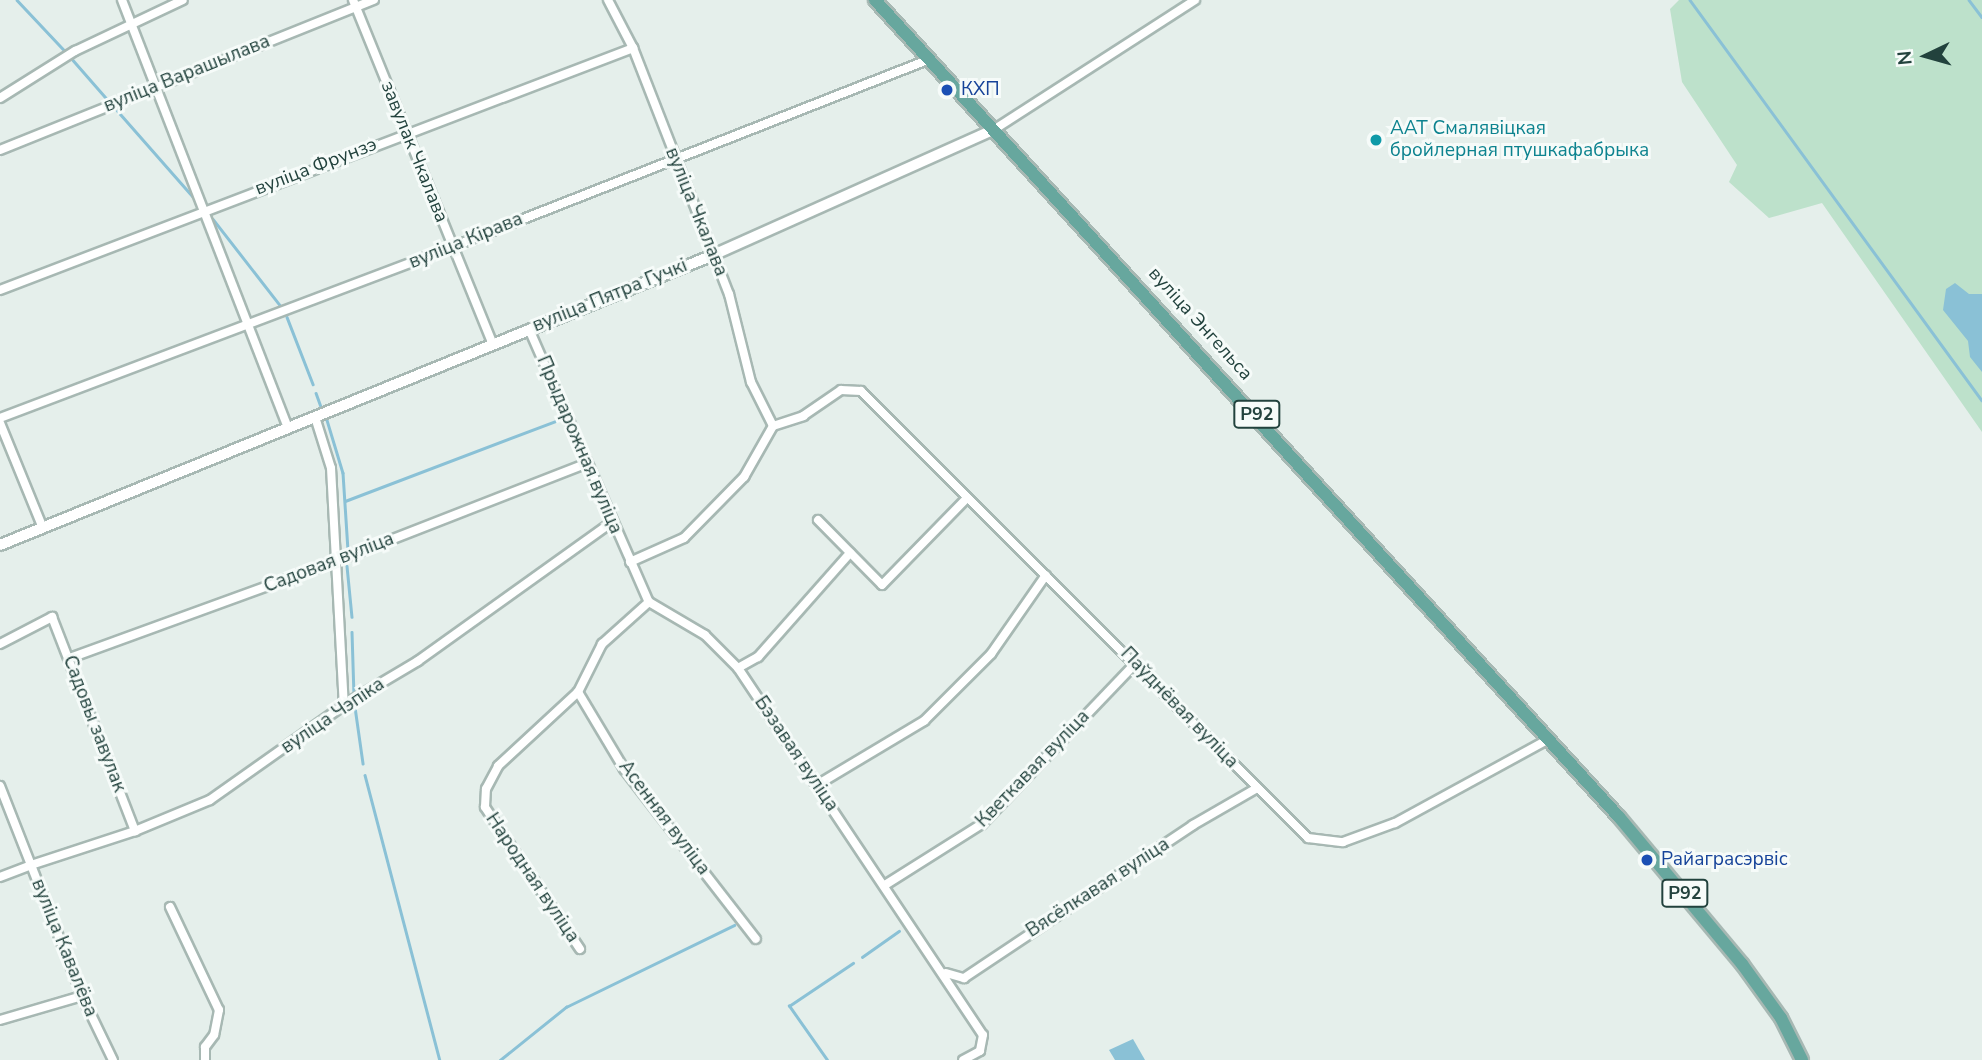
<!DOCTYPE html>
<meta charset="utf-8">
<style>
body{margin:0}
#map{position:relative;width:1982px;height:1060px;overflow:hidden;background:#e5efeb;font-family:"Nunito Sans",sans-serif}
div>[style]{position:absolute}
.green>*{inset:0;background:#bde1cb}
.water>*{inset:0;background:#8ac1d6}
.stream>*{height:2.5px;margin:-1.25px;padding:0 1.25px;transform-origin:1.25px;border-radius:1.25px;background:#8ac1d6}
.roads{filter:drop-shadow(2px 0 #a7b8b3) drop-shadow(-2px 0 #a7b8b3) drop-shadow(0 2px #a7b8b3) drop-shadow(0 -2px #a7b8b3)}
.minor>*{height:8px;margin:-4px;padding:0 4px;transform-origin:4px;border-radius:4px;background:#fff}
.tertiary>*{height:10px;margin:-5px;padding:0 5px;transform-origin:5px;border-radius:5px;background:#fff}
.primary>*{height:12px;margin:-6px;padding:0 6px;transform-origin:6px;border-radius:6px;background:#67a79e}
.dots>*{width:19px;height:19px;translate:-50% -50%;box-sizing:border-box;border:4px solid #f6fbf9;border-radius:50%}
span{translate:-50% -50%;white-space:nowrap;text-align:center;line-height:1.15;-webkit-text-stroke:6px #f6fbf9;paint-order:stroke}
.shield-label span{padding:2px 5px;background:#f6fbf9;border:2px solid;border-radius:5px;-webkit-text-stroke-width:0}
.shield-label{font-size:18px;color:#22423d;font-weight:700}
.street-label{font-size:19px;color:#22423d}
.transit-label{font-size:19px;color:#164399}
.left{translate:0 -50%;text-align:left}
.culture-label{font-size:19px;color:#0d838f}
.north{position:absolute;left:1891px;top:21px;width:70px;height:70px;-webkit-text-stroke:5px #f6fbf9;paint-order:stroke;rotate:265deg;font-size:19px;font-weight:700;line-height:28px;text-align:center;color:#22423d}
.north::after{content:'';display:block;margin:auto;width:24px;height:32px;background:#22423d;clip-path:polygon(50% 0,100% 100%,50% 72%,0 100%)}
</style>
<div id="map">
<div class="green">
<i style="clip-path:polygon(1679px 0,1982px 0,1982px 432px,1822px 203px,1769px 218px,1729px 182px,1737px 165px,1682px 82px,1670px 9px)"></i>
</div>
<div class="water">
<i style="clip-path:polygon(1955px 283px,1969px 294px,1982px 294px,1982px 372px,1970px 357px,1968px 341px,1943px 310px,1946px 289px)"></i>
<i style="clip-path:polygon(1133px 1039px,1145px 1060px,1115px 1060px,1109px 1050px)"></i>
</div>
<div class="stream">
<i style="left:17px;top:0;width:69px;rotate:46.8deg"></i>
<i style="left:1690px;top:0;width:495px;rotate:53.9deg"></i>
<i style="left:1969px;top:0;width:21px;rotate:53deg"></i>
<i style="left:73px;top:60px;width:52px;rotate:48.9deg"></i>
<i style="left:116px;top:109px;width:120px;rotate:48.7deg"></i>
<i style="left:213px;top:219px;width:109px;rotate:52.1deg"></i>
<i style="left:287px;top:317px;width:72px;rotate:68.8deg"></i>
<i style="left:316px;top:393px;width:15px;rotate:70deg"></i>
<i style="left:327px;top:420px;width:55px;rotate:73.2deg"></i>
<i style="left:343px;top:473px;width:78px;rotate:86.3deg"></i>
<i style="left:345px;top:501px;width:226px;rotate:-20.8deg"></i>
<i style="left:347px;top:566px;width:51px;rotate:84.4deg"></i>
<i style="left:352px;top:632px;width:63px;rotate:88.2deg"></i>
<i style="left:355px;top:707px;width:57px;rotate:81.9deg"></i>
<i style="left:365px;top:775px;width:295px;rotate:75.3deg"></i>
<i style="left:862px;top:957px;width:45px;rotate:-35.1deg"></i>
<i style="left:500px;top:1060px;width:85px;rotate:-38.8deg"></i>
<i style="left:566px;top:1007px;width:187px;rotate:-26deg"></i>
<i style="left:827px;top:1060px;width:66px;rotate:-125.1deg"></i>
<i style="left:789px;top:1006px;width:77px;rotate:-33.9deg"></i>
</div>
<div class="roads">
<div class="minor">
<i style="left:122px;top:0;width:459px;rotate:68.8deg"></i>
<i style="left:353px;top:0;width:370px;rotate:67.9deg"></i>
<i style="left:608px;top:0;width:54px;rotate:62.5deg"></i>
<i style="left:633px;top:48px;width:264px;rotate:68.7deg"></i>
<i style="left:729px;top:294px;width:91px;rotate:76deg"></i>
<i style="left:751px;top:382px;width:49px;rotate:63.4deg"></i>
<i style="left:0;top:98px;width:89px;rotate:-32.1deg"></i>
<i style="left:75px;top:51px;width:119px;rotate:-25.3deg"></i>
<i style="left:995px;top:129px;width:238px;rotate:-32.8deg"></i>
<i style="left:0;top:150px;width:403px;rotate:-21.9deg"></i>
<i style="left:0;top:290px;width:678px;rotate:-20.92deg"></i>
<i style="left:529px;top:329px;width:298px;rotate:66.3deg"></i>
<i style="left:649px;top:602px;width:65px;rotate:30.5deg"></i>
<i style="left:705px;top:635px;width:47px;rotate:45deg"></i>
<i style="left:738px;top:668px;width:441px;rotate:56.3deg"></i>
<i style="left:983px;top:1035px;width:16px;rotate:101deg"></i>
<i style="left:980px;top:1051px;width:19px;rotate:152deg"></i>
<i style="left:315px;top:417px;width:53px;rotate:72.6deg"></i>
<i style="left:331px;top:468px;width:237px;rotate:86.9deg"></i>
<i style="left:0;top:418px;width:483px;rotate:-20.7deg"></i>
<i style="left:452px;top:247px;width:514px;rotate:-21.47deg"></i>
<i style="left:0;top:423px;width:111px;rotate:67.8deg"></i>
<i style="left:818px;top:520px;width:91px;rotate:45.4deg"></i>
<i style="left:882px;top:585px;width:122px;rotate:-45.7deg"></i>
<i style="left:630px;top:562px;width:59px;rotate:-24deg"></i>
<i style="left:684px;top:538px;width:86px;rotate:-45.5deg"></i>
<i style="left:744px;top:477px;width:59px;rotate:-60.4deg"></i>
<i style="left:773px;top:426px;width:32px;rotate:-18deg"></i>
<i style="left:803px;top:416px;width:46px;rotate:-34.4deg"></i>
<i style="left:841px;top:390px;width:20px;rotate:3deg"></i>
<i style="left:861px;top:391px;width:632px;rotate:45deg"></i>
<i style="left:1308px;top:838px;width:35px;rotate:7deg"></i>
<i style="left:1343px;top:842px;width:55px;rotate:-20.1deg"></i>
<i style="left:1395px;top:823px;width:175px;rotate:-28.6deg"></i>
<i style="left:0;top:644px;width:59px;rotate:-27.4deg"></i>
<i style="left:52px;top:617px;width:230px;rotate:68.8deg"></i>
<i style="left:70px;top:658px;width:286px;rotate:-20deg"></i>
<i style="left:339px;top:560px;width:267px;rotate:-21.3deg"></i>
<i style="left:738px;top:668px;width:23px;rotate:-29deg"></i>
<i style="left:758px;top:657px;width:139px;rotate:-48.5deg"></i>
<i style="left:578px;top:692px;width:90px;rotate:59.1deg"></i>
<i style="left:624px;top:769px;width:215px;rotate:52.2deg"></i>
<i style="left:817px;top:785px;width:125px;rotate:-30.9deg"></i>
<i style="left:924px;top:721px;width:95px;rotate:-45deg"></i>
<i style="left:991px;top:654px;width:96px;rotate:-55.2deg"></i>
<i style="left:0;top:786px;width:85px;rotate:68.6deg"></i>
<i style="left:31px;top:865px;width:109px;rotate:-18.1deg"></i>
<i style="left:135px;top:831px;width:81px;rotate:-22.5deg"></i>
<i style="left:210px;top:800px;width:164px;rotate:-35.3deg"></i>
<i style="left:344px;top:705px;width:86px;rotate:-30.7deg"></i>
<i style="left:418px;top:661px;width:239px;rotate:-35.6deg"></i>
<i style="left:0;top:877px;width:33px;rotate:-21deg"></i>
<i style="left:31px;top:865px;width:141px;rotate:68.7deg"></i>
<i style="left:82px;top:996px;width:71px;rotate:64.2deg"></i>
<i style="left:885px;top:885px;width:115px;rotate:-32.2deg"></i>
<i style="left:982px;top:824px;width:223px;rotate:-46.3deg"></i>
<i style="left:170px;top:907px;width:114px;rotate:64.6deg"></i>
<i style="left:219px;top:1010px;width:25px;rotate:101deg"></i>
<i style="left:214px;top:1035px;width:15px;rotate:127deg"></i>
<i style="left:205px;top:1047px;width:13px;rotate:90deg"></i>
<i style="left:580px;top:949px;width:171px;rotate:-123.8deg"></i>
<i style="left:485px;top:807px;width:18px;rotate:-87deg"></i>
<i style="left:486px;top:789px;width:26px;rotate:-62deg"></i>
<i style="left:498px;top:766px;width:109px;rotate:-42.8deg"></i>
<i style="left:578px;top:692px;width:54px;rotate:-63.4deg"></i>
<i style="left:602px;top:644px;width:63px;rotate:-41.8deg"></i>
<i style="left:946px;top:973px;width:19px;rotate:16deg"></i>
<i style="left:964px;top:978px;width:275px;rotate:-33.7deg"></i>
<i style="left:1193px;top:825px;width:74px;rotate:-30deg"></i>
<i style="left:0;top:1020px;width:85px;rotate:-16.3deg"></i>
</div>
<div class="tertiary">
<i style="left:0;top:545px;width:767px;rotate:-22.12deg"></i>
<i style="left:711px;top:256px;width:311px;rotate:-24.1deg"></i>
</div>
<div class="primary">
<i style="left:875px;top:0;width:1105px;rotate:47.68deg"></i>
<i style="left:1619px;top:817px;width:192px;rotate:50.1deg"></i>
<i style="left:1742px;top:964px;width:67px;rotate:54.2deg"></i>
<i style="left:1781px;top:1018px;width:47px;rotate:63.4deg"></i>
</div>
</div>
<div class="dots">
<i style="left:947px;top:90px;background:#1a4fb4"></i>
<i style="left:1376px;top:140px;background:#0f9aa8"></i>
<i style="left:1647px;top:860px;background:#1a4fb4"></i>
</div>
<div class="shield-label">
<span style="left:1257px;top:414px">Р92</span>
<span style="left:1685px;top:893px">Р92</span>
</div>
<div class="street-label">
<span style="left:187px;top:74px;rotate:-22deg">вуліца Варашылава</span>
<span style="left:414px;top:152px;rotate:68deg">завулак Чкалава</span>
<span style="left:316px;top:167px;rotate:-21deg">вуліца Фрунзэ</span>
<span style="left:696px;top:212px;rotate:68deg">вуліца Чкалава</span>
<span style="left:466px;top:241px;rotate:-22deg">вуліца Кірава</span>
<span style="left:610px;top:296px;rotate:-22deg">вуліца Пятра Гучкі</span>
<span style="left:1200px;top:324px;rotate:48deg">вуліца Энгельса</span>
<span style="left:579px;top:445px;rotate:67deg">Прыдарожная вуліца</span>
<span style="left:329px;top:563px;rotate:-21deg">Садовая вуліца</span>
<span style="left:1179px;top:708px;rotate:46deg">Паўднёвая вуліца</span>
<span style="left:333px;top:716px;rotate:-34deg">вуліца Чэпіка</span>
<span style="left:94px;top:724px;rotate:69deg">Садовы завулак</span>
<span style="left:796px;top:754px;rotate:56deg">Бэзавая вуліца</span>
<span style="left:1033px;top:769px;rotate:-46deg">Кветкавая вуліца</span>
<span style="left:664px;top:818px;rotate:53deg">Асенняя вуліца</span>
<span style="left:532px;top:878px;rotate:56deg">Народная вуліца</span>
<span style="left:1098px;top:888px;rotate:-33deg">Вясёлкавая вуліца</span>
<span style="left:64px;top:948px;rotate:68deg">вуліца Кавалёва</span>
</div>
<div class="transit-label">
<span class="left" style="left:961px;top:90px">КХП</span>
<span class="left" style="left:1661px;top:860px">Райаграсэрвіс</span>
</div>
<div class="culture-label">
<span class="left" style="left:1390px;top:140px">ААТ Смалявіцкая<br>бройлерная птушкафабрыка</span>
</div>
<div class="north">N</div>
</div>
